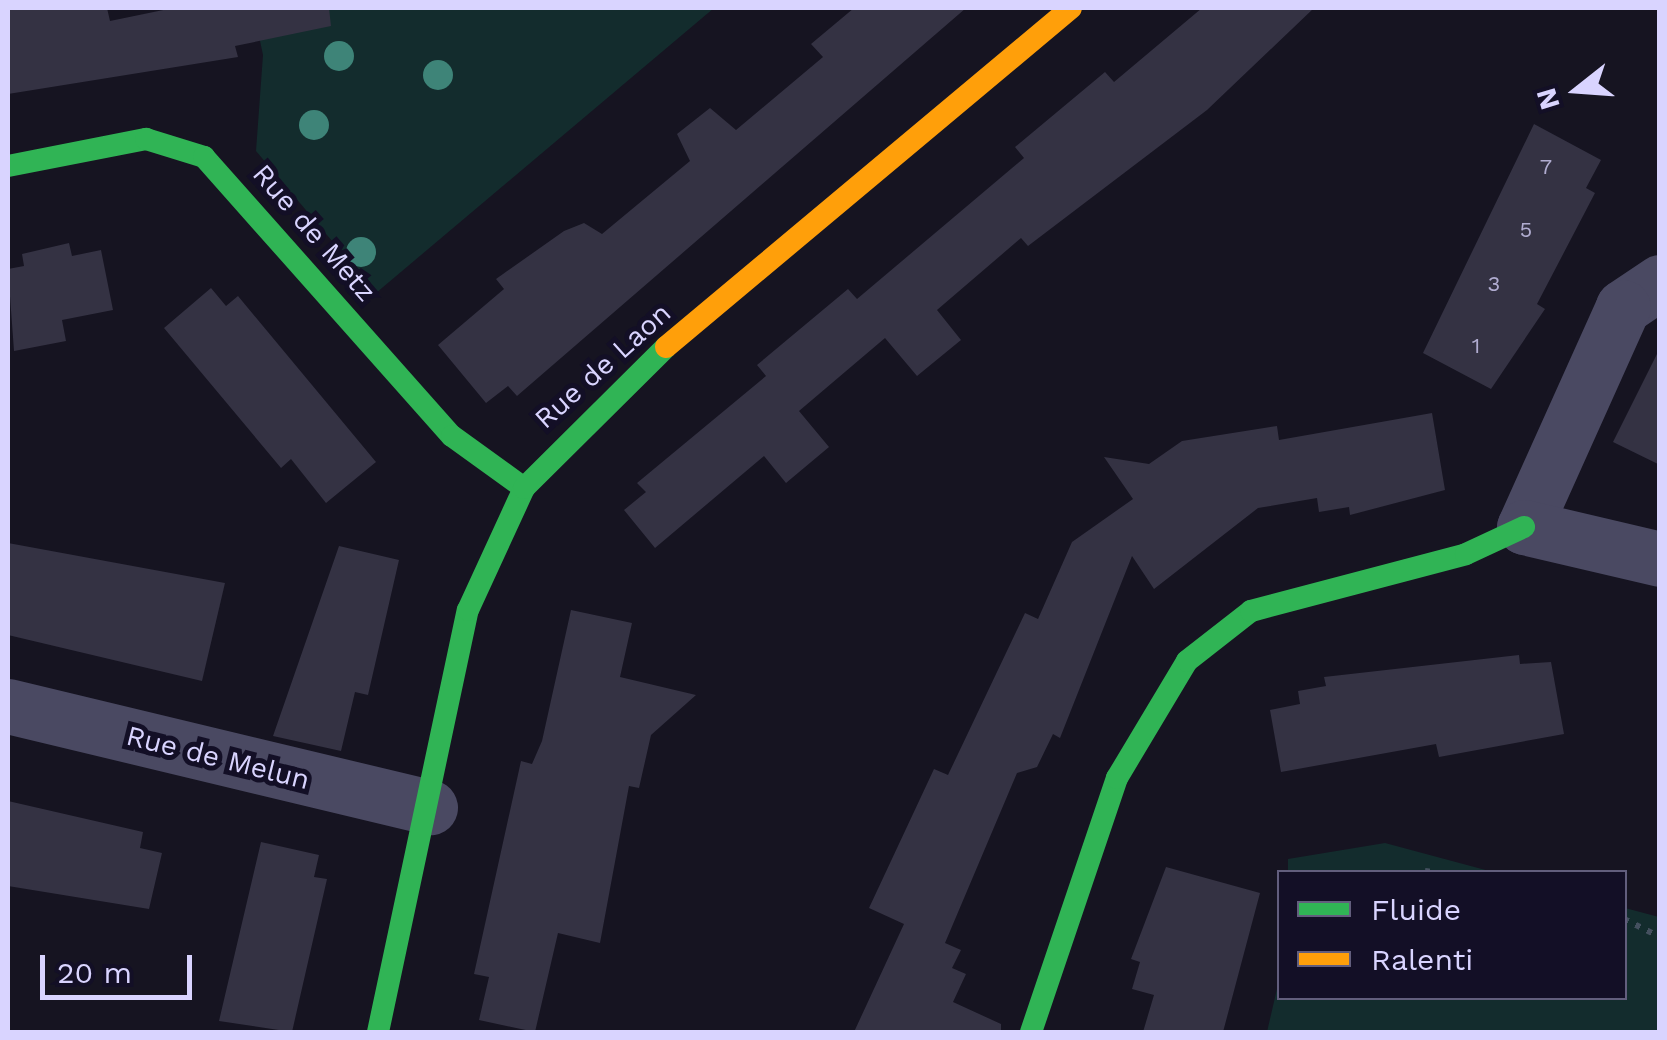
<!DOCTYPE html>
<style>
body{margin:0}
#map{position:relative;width:1667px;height:1040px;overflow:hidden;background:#161421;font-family:"Work Sans",sans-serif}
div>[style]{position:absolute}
.green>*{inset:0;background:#132c2d}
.building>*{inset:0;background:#343243}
.path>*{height:6px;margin-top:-3px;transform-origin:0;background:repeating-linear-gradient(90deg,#44505f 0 5px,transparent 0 13px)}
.street>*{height:55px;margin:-27.5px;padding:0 27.5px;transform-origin:27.5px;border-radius:27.5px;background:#4a4962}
.fast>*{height:22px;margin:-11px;padding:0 11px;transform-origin:11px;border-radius:11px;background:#30b455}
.slow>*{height:22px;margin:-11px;padding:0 11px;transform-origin:11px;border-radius:11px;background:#ff9f0a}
.trees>*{width:30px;height:30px;margin:-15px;border-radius:50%;background:#3e8478}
span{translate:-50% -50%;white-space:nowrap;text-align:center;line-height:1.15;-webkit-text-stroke:10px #130f26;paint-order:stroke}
.number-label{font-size:22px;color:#b0acd0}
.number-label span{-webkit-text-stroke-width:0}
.street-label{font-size:28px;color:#d9d4ff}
.frame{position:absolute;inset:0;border:10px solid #d9d4ff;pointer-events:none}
.legend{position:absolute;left:1277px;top:870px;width:350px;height:130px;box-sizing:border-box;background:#130f26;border:2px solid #625e7d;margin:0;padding:12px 18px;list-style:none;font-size:30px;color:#d9d4ff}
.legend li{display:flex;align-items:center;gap:20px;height:50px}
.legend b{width:50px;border:2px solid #625e7d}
.north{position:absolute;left:1527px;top:40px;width:100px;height:100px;-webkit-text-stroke:8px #130f26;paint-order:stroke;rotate:253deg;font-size:28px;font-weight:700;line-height:40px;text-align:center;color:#d9d4ff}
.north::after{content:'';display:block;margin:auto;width:35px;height:45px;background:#d9d4ff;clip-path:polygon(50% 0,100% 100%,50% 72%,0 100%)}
.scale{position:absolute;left:40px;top:955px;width:152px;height:45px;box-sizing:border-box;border:5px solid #d9d4ff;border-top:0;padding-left:12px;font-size:30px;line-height:35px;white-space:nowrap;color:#d9d4ff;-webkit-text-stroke:8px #130f26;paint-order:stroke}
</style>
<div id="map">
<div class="green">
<i style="clip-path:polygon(300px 8px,714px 8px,376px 293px,256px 151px,263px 55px,255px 17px)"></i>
<i style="clip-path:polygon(1385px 843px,1452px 861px,1493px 872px,1288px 872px,1288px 859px)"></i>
<i style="clip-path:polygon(1625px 908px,1659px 917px,1659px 1032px,1267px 1032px,1279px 980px,1280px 998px,1624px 998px)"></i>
</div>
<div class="building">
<i style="clip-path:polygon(8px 8px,107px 8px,110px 21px,173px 8px,329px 8px,331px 26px,235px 46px,238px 57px,8px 94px)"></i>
<i style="clip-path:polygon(854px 8px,966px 8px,517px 396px,508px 386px,486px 403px,438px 345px,504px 289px,496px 279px,564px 231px,584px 223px,602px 234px,690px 161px,677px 134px,710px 108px,736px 130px,823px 57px,811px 44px)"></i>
<i style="clip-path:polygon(1202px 8px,1314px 8px,1207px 110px,1028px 246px,1021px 238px,937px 310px,961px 340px,917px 376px,885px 338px,799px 411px,829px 447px,786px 483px,764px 456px,655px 548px,624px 510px,646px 492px,637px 483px,766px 376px,757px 365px,848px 289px,857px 299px,1024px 158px,1015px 147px,1105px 72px,1114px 82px)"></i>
<i style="clip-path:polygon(1534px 124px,1601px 160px,1586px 188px,1595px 193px,1537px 304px,1545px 309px,1491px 389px,1423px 353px)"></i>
<i style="clip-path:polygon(69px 243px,72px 256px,101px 250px,113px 310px,62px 320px,66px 341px,14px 351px,8px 269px,24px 266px,22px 254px)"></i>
<i style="clip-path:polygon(211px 288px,226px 306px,238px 296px,376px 462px,326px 503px,291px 459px,281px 468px,164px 328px)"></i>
<i style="clip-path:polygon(1660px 348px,1660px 465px,1613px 442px)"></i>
<i style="clip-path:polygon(1432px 413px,1445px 490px,1350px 515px,1349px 507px,1319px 512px,1317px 498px,1258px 508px,1154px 589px,1132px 556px,1060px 738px,1053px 734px,1037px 767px,1017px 773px,945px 943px,961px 950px,952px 968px,966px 974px,953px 1002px,1001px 1024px,1001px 1032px,854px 1032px,904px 924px,869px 908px,934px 769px,948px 775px,1025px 613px,1038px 619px,1072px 542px,1133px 499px,1104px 457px,1149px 464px,1182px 441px,1277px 426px,1279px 440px)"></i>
<i style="clip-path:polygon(8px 543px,225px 583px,202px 681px,8px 635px)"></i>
<i style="clip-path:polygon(339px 546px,399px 560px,368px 695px,355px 692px,341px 751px,273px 736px)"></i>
<i style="clip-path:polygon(571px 610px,632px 623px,620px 677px,696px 695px,651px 735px,639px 788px,629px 786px,600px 943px,558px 933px,535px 1032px,479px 1020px,489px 977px,474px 974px,521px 761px,532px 764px,542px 741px)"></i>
<i style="clip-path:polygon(1519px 655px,1520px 664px,1551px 662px,1564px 734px,1439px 757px,1436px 744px,1281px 772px,1270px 710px,1300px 704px,1298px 691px,1326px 686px,1324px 677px)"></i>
<i style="clip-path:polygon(8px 801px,143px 832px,140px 848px,162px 853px,149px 909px,8px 886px)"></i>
<i style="clip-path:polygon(261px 842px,319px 855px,314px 877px,327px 879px,292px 1032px,219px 1021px)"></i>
<i style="clip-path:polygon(1166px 867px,1260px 893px,1223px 1032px,1143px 1032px,1154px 995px,1132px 989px,1140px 962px,1131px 959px)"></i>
</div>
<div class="path">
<i style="left:1425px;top:871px;width:8px;rotate:7deg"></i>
<i style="left:1624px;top:919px;width:40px;rotate:26.6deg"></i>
</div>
<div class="street">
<i style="left:1660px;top:282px;width:45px;rotate:146deg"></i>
<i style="left:1623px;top:307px;width:241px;rotate:114.2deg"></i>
<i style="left:1524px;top:527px;width:140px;rotate:13.2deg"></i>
<i style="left:8px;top:706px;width:434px;rotate:13.5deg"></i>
</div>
<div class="fast">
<i style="left:8px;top:166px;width:141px;rotate:-11.1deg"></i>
<i style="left:146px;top:139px;width:61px;rotate:17.2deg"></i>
<i style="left:204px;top:157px;width:373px;rotate:48.4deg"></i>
<i style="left:452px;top:436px;width:89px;rotate:35.8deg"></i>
<i style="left:378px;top:1032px;width:431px;rotate:-78deg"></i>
<i style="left:468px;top:610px;width:134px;rotate:-65.3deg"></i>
<i style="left:524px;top:488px;width:200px;rotate:-44.8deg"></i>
<i style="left:1031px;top:1032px;width:268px;rotate:-71.3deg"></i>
<i style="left:1117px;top:778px;width:136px;rotate:-59.1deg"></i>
<i style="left:1187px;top:661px;width:81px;rotate:-38deg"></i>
<i style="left:1251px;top:611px;width:222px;rotate:-14.8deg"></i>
<i style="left:1466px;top:554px;width:64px;rotate:-25deg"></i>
</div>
<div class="slow">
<i style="left:666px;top:347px;width:528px;rotate:-39.93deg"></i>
</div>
<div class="trees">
<i style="left:339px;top:56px"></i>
<i style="left:438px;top:75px"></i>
<i style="left:314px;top:125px"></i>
<i style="left:361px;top:252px"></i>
</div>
<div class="number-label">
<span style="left:1546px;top:167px">7</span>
<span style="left:1526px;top:230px">5</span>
<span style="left:1494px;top:284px">3</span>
<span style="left:1476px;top:346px">1</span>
</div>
<div class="street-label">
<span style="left:314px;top:233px;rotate:49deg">Rue de Metz</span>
<span style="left:603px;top:366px;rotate:-42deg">Rue de Laon</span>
<span style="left:218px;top:758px;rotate:14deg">Rue de Melun</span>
</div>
<div class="frame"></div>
<ul class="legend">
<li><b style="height:12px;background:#30b455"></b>Fluide</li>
<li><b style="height:12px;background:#ff9f0a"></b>Ralenti</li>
</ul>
<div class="north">N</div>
<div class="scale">20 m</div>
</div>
